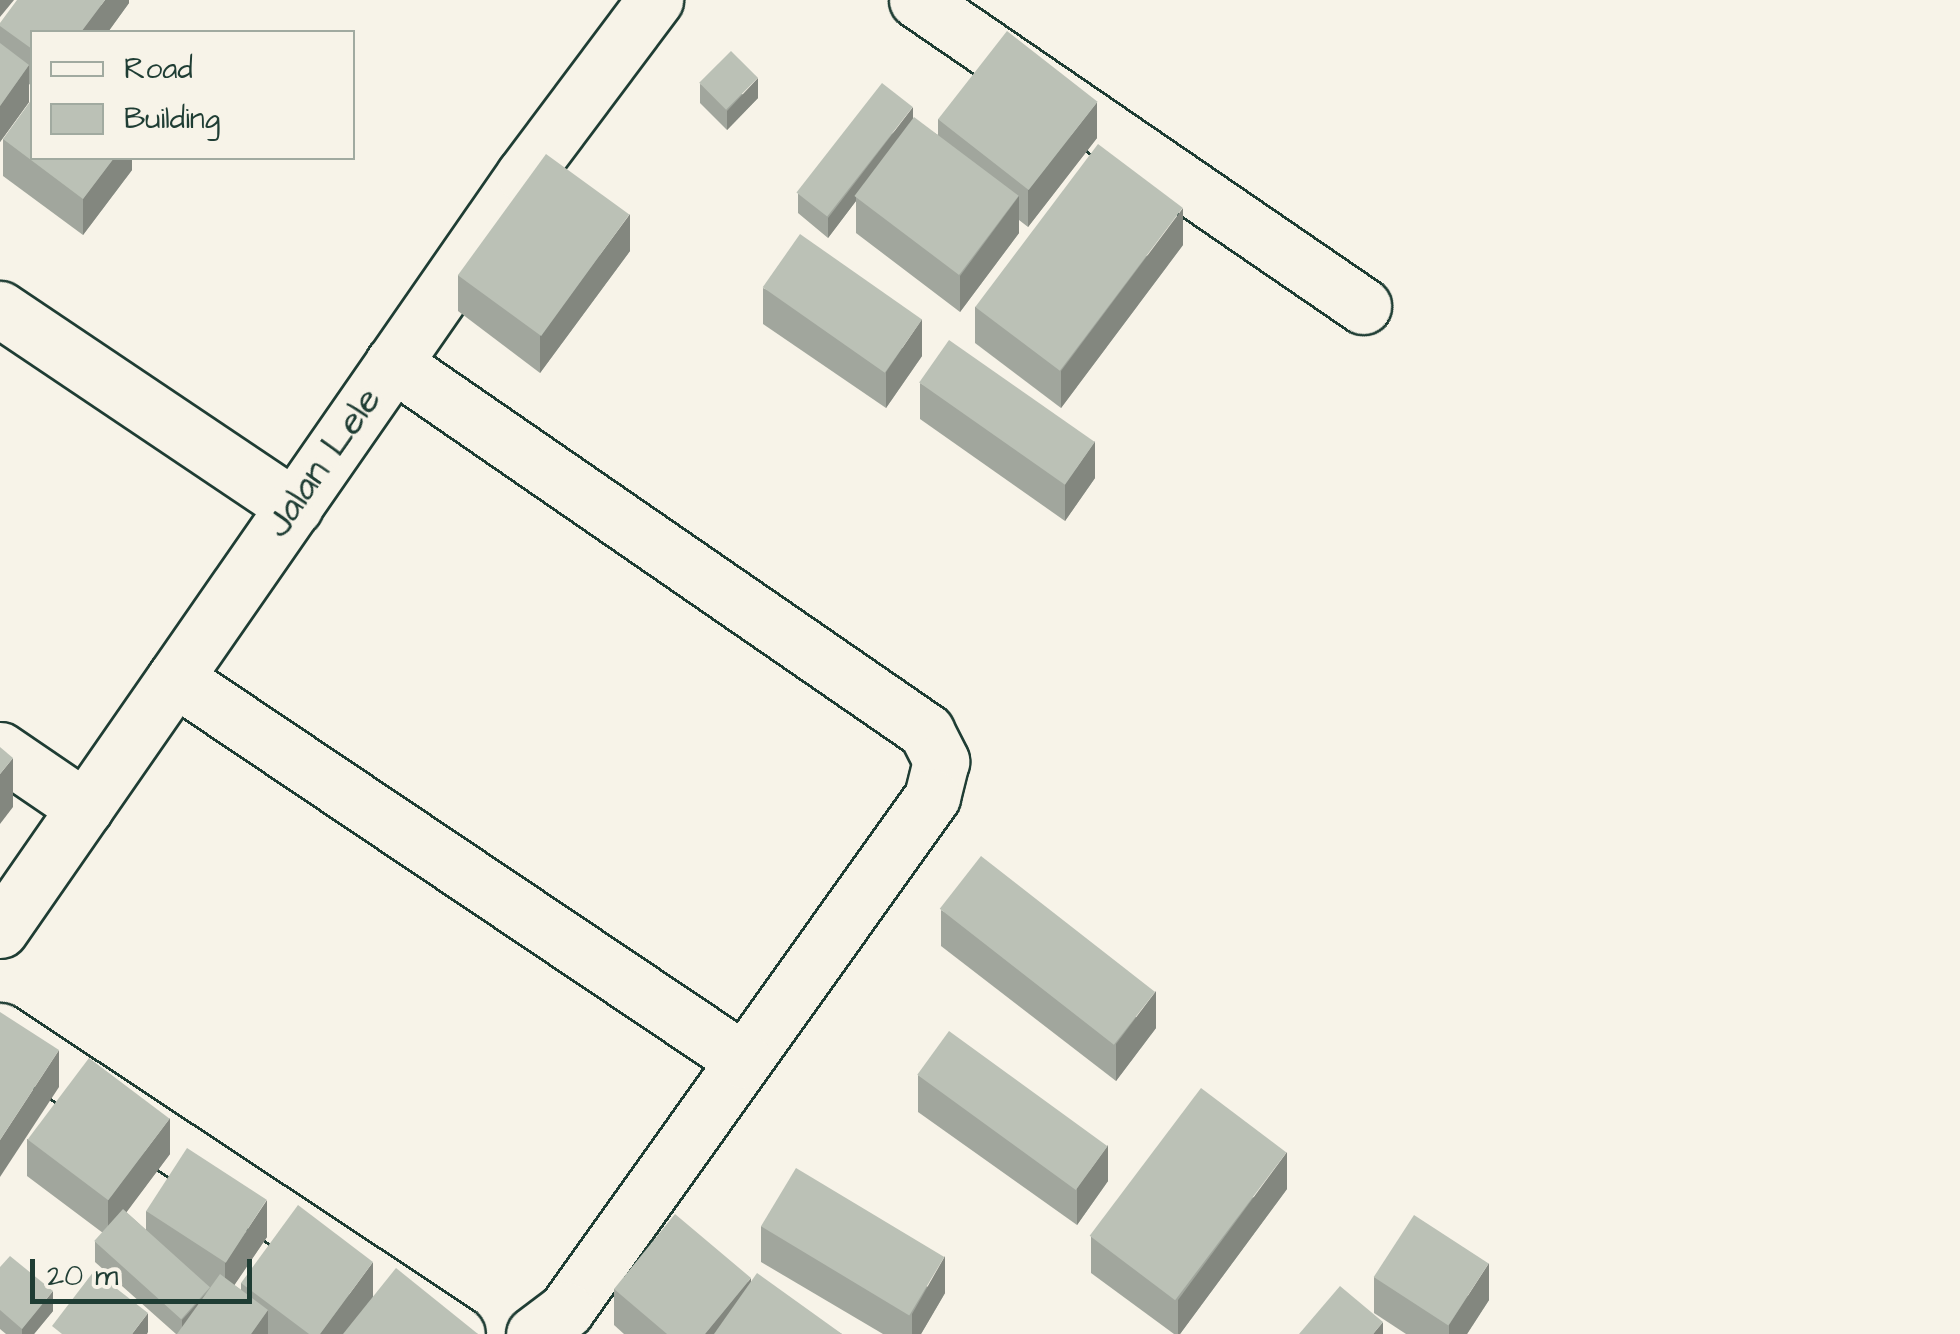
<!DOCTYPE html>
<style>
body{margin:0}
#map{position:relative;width:1960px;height:1334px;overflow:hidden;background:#f7f3e8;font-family:"Architects Daughter",sans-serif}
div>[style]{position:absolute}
.roads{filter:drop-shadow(2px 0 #1f3d34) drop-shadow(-2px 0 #1f3d34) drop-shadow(0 2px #1f3d34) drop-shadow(0 -2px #1f3d34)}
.minor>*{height:55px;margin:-27.5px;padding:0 27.5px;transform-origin:27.5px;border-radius:27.5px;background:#f7f3e8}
.wall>*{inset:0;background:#a1a69d}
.shaded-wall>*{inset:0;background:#83877f}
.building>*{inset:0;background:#bbc1b6;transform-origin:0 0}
span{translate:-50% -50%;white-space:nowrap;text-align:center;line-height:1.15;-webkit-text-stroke:10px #f7f3e8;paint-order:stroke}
.street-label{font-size:38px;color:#1f3d34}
.legend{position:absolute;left:30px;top:30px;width:325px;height:130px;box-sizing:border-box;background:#f7f3e8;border:2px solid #a1aaa0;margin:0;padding:12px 18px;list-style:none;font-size:30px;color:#1f3d34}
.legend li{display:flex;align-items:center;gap:20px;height:50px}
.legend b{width:50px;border:2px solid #a1aaa0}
.scale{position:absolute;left:30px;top:1259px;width:222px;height:45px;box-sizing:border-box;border:5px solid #1f3d34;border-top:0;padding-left:12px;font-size:30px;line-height:35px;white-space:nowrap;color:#1f3d34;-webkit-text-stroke:8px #f7f3e8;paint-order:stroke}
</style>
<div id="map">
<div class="roads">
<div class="minor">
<i style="left:917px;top:0;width:541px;rotate:34.45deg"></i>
<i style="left:0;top:309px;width:355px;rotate:33.9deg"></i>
<i style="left:393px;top:363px;width:648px;rotate:34.62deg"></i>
<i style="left:926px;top:731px;width:34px;rotate:63deg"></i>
<i style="left:941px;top:761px;width:37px;rotate:104deg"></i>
<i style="left:932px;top:797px;width:630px;rotate:125.51deg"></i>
<i style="left:566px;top:1310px;width:40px;rotate:143deg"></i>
<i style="left:175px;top:678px;width:685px;rotate:33.92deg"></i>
<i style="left:0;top:750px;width:103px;rotate:34.3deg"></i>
<i style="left:0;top:930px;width:919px;rotate:-55.24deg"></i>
<i style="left:524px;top:175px;width:219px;rotate:-53.2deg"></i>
<i style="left:0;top:1031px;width:548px;rotate:33.55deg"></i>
</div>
</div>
<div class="wall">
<i style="clip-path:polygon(129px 0,129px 3px,108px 32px,32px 32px,32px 86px,29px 84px,29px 102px,0 142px,0 23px)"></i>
<i style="clip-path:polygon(700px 84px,758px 98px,727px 130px,700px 103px)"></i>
<i style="clip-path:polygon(938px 119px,1097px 138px,1028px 227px,1019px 220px,1019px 233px,960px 312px,856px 233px,856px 201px,828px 238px,798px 213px,798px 194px,913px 120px,938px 135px)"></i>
<i style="clip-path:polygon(3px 139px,132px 158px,132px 170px,83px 235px,3px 176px)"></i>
<i style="clip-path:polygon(1183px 245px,1061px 408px,975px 343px,975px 307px)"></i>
<i style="clip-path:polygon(630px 251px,540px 373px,458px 311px,458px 275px)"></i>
<i style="clip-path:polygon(763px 288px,922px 356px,886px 408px,763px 324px)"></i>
<i style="clip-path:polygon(920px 383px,1095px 478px,1065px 521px,920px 419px)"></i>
<i style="clip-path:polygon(941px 910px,1156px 1028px,1116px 1081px,941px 946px)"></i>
<i style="clip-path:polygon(918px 1075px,1108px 1181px,1077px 1225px,918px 1112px)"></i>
<i style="clip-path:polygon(27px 1139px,170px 1154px,126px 1212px,146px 1230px,146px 1211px,267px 1237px,234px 1285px,241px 1290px,241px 1283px,373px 1297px,478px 1334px,176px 1334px,95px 1262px,95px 1242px,103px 1233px,27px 1176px)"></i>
<i style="clip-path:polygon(1287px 1189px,1180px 1334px,1174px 1334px,1091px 1273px,1091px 1237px)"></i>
<i style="clip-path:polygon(761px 1226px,945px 1293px,921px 1334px,883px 1334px,761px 1262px)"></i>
<i style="clip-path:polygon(0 1267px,53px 1311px,34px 1334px,6px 1334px,0 1329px)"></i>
<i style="clip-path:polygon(1374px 1277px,1489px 1300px,1467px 1334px,1406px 1334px,1374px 1313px)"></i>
<i style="clip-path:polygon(751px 1282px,842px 1334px,624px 1334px,614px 1325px,614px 1289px)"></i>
</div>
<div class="shaded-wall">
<i style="clip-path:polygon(0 0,14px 0,0 17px)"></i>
<i style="clip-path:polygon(105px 0,129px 0,129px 3px,108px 32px,81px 32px)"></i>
<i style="clip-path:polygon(29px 65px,29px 102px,0 142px,0 106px)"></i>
<i style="clip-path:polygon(758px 78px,758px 98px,727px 130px,727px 111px)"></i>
<i style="clip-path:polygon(1097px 102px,1097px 138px,1028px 227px,1028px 190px)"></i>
<i style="clip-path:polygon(913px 107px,913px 127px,856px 197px,856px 201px,828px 238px,828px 218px)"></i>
<i style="clip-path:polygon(114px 158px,132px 158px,132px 170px,83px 235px,83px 199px)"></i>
<i style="clip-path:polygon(1019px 196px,1019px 233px,960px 312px,960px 276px)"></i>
<i style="clip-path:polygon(1183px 208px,1183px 245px,1061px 408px,1061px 371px)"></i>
<i style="clip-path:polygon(630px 214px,630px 251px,540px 373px,540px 336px)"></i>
<i style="clip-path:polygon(922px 319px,922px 356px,886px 408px,886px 372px)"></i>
<i style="clip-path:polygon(1095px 441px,1095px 478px,1065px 521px,1065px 484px)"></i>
<i style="clip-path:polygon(13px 758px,13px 807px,0 824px,0 774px)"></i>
<i style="clip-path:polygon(1156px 991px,1156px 1028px,1116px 1081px,1116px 1044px)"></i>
<i style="clip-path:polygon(59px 1050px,59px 1087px,0 1177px,0 1140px)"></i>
<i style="clip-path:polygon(170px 1118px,170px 1154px,108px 1237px,108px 1200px)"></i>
<i style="clip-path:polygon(1108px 1145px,1108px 1181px,1077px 1225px,1077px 1188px)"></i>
<i style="clip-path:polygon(1287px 1152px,1287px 1189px,1180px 1334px,1178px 1334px,1178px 1300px)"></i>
<i style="clip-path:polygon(267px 1200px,267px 1237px,225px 1299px,225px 1263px)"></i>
<i style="clip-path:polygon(945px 1256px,945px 1293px,921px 1334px,912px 1334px,912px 1314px)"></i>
<i style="clip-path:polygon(373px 1262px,373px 1298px,346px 1334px,320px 1334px)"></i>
<i style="clip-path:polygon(1489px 1263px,1489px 1300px,1467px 1334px,1449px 1334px,1449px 1325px)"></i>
<i style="clip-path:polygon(751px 1278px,751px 1314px,735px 1334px,705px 1334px)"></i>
<i style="clip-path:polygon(211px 1288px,182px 1334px,182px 1320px)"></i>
<i style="clip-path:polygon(53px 1291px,53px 1311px,34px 1334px,22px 1334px,22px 1329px)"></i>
<i style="clip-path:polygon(268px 1310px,268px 1334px,251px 1334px)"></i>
<i style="clip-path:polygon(148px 1313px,148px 1332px,147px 1334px,132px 1334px)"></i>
<i style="clip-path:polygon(1383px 1322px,1383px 1334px,1373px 1334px)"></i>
</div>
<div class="building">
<i style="clip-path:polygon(17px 0,105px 0,81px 32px,32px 32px,32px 49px,0 26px,0 23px)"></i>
<i style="left:1007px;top:31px;width:115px;height:112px;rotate:38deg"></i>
<i style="clip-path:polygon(0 43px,29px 65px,0 106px)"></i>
<i style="left:731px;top:51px;width:38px;height:45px;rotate:45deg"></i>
<i style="left:882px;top:83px;width:39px;height:139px;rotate:38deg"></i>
<i style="clip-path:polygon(32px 99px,32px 158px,114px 158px,83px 199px,3px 139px)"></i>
<i style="left:914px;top:117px;width:131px;height:99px;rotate:37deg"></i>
<i style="left:1098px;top:144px;width:106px;height:204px;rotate:37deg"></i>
<i style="left:546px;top:154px;width:103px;height:150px;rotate:36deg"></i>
<i style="left:800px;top:234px;width:149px;height:65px;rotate:35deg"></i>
<i style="left:949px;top:340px;width:178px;height:52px;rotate:35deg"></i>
<i style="clip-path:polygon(0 747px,13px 758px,0 774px)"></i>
<i style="left:981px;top:856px;width:221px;height:67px;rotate:38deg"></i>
<i style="clip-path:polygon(0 1012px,59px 1050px,0 1140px)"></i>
<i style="left:949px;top:1031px;width:196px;height:54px;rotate:36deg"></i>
<i style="left:89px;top:1058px;width:101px;height:102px;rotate:37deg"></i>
<i style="left:1201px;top:1088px;width:107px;height:185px;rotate:37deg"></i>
<i style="left:187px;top:1148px;width:95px;height:75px;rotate:33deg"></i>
<i style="left:796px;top:1168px;width:173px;height:68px;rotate:31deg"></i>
<i style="clip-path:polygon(298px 1205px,373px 1262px,320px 1334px,309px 1334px,241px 1283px)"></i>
<i style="left:123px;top:1209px;width:117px;height:43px;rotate:42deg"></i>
<i style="clip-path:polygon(675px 1214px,751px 1278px,705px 1334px,667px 1334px,614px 1289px)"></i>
<i style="left:1414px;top:1215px;width:89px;height:74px;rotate:33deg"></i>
<i style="clip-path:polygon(10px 1256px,53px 1291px,22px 1329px,0 1310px,0 1267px)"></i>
<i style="clip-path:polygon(396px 1268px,478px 1334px,343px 1334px)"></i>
<i style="clip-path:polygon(94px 1271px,148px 1313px,132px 1334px,62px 1334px,52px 1326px)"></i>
<i style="clip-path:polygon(757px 1273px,842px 1334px,714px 1334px)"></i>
<i style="clip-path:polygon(220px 1274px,268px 1310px,251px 1334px,177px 1334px)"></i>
<i style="clip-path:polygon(1340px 1286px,1383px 1322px,1373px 1334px,1299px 1334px)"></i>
</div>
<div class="street-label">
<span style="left:324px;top:463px;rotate:-55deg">Jalan Lele</span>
</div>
<ul class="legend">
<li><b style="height:12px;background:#f7f3e8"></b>Road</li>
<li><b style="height:28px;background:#bbc1b6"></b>Building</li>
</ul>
<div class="scale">20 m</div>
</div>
